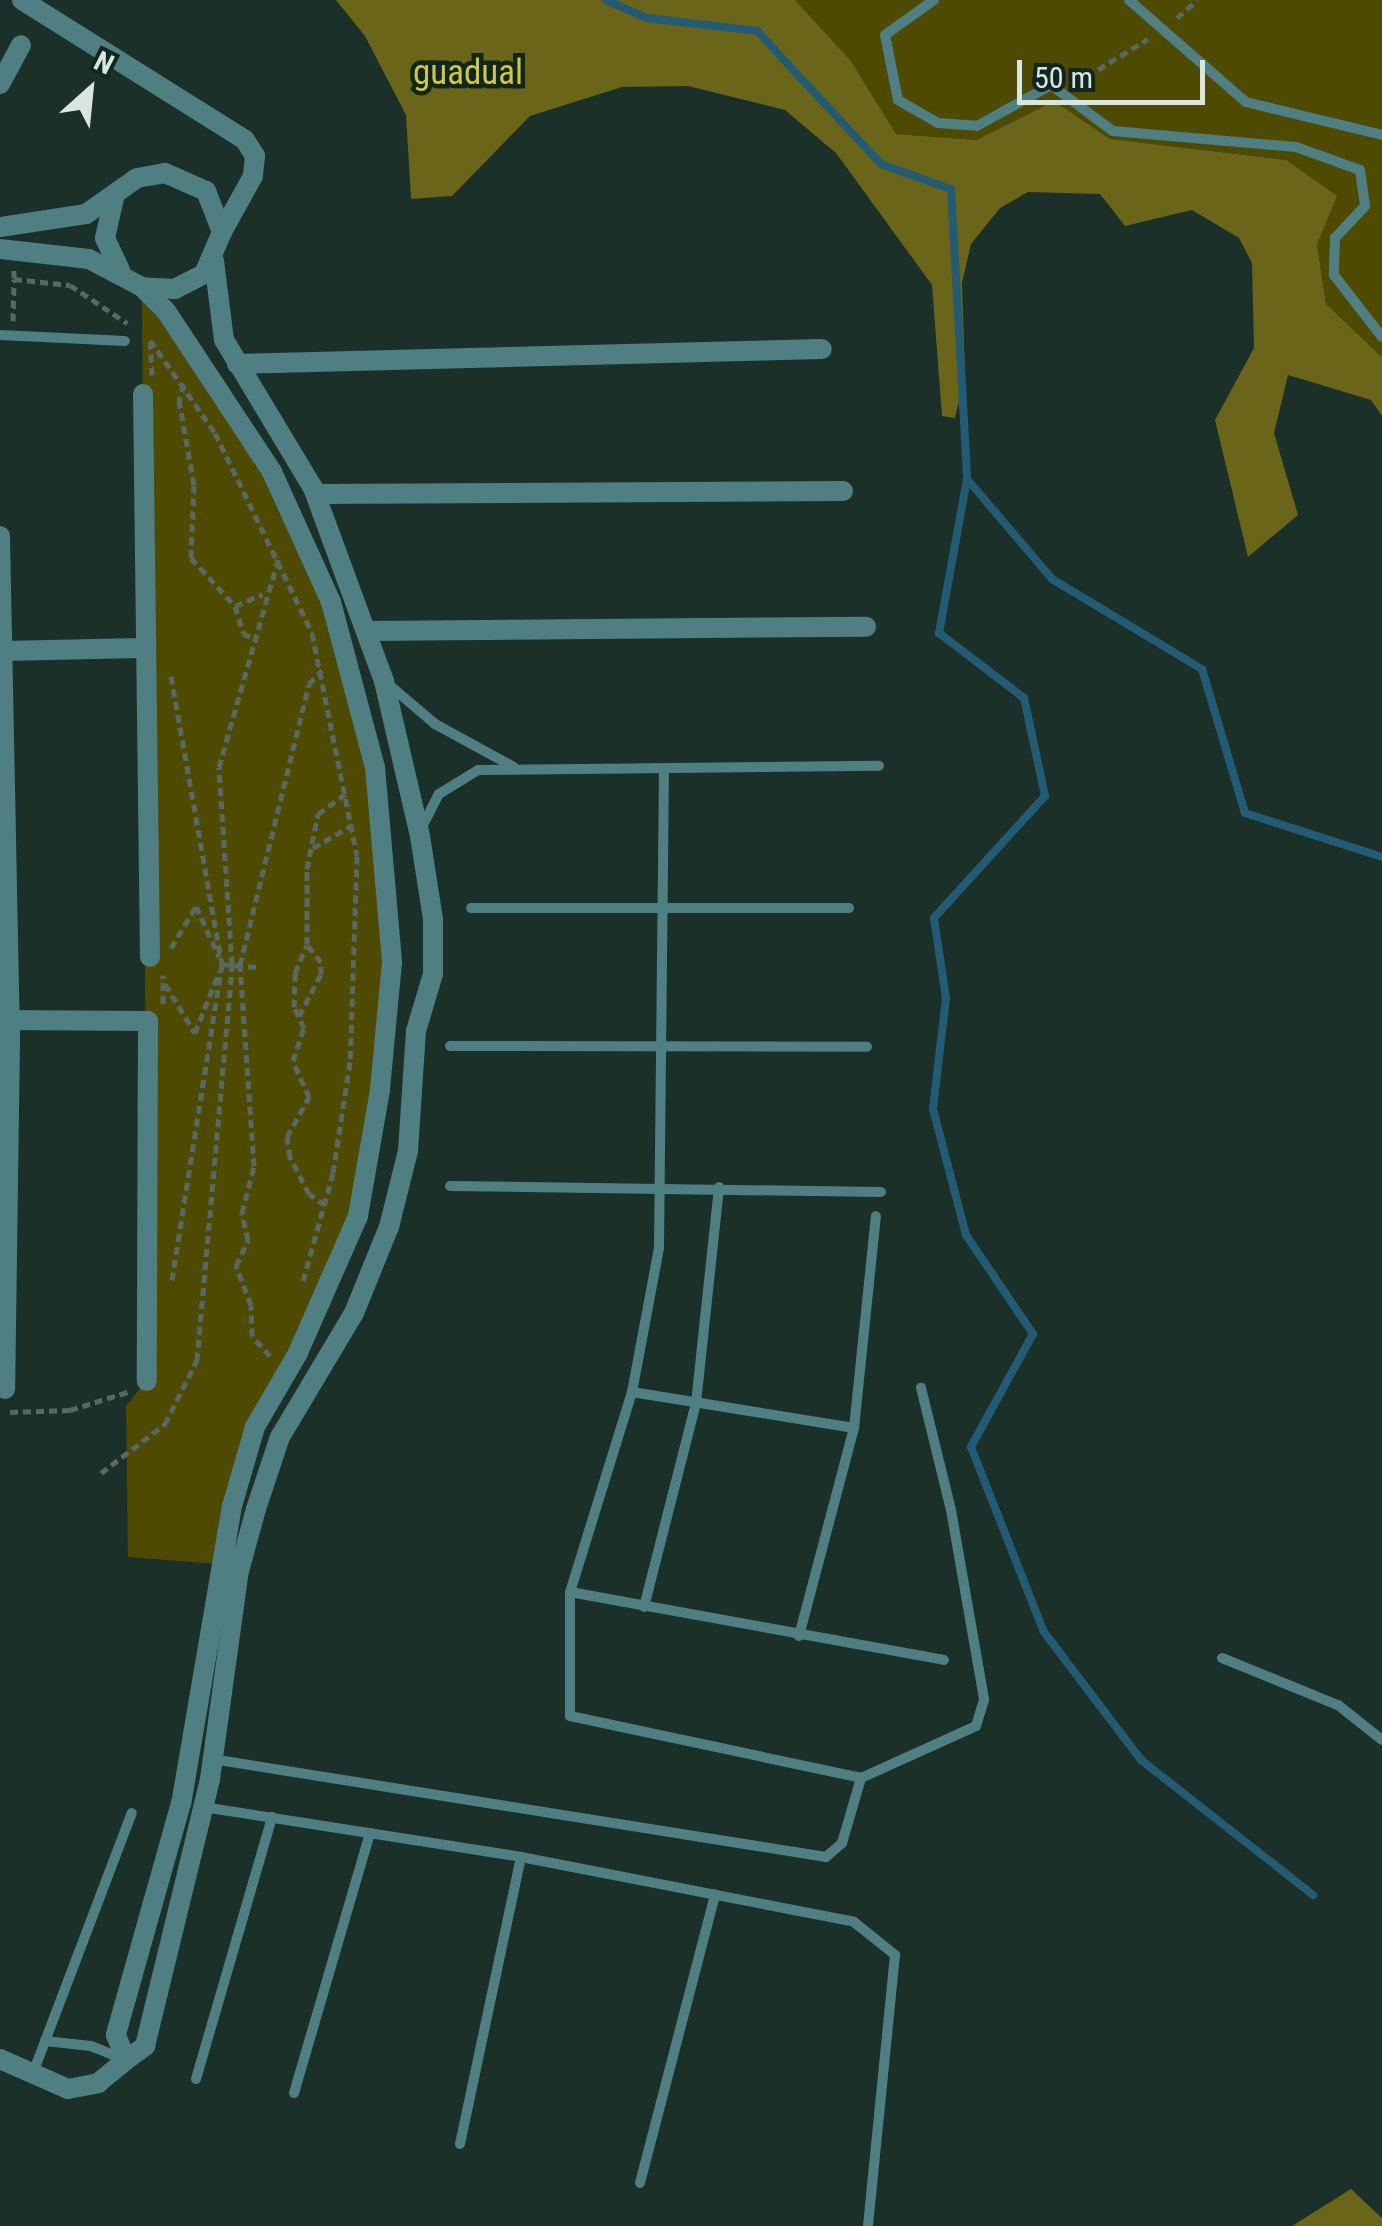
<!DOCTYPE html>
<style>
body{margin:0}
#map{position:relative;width:1382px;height:2226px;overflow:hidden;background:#1b3028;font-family:"Roboto Condensed",sans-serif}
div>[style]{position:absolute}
.green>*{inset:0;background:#4f4a01}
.forest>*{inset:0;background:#6b6519}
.stream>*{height:8px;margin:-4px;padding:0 4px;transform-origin:4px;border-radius:4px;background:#245b74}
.path>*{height:5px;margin-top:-2.5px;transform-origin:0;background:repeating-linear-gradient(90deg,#576962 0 8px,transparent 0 13px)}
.service>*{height:10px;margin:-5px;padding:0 5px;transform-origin:5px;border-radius:5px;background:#4f7f82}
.minor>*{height:20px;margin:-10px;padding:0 10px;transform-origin:10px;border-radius:10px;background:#4f7f82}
span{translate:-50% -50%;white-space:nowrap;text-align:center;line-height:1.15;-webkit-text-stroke:9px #11261e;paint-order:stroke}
.park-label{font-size:35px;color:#d1c744}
.north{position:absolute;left:40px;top:40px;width:100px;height:100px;-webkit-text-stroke:8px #11261e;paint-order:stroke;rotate:27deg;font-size:28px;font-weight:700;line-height:40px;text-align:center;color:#d9e5e0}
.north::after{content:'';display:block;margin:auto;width:35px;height:45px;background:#d9e5e0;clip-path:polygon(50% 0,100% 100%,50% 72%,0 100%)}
.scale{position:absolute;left:1017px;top:60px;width:188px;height:45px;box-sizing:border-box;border:5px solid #d9e5e0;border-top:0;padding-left:12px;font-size:30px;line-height:35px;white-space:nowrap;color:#d9e5e0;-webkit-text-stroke:8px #11261e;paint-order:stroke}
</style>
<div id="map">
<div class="green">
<i style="clip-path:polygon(795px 0,1382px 0,1382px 357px,1326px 304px,1317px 244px,1286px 160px,1110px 139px,1054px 101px,976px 140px,896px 134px,851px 61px)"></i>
<i style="clip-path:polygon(142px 287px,247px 431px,345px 640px,390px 902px,365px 1181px,255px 1427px,219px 1564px,128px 1557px,126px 1406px,147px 1380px)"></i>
</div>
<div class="forest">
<i style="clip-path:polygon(336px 0,795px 0,851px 61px,896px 134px,976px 140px,1054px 101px,1110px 139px,1286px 160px,1337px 196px,1317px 244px,1326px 304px,1382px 357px,1382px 416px,1371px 400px,1288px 375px,1274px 433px,1298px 515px,1248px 557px,1215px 420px,1254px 348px,1252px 263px,1239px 238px,1192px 210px,1125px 226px,1100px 194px,1028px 192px,1000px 208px,971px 244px,962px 283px,965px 375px,955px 418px,942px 416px,932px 285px,836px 153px,785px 110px,688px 86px,622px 87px,530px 116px,452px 196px,411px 199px,406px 115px,365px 36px)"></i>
<i style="clip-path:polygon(1351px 2189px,1382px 2218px,1382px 2226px,1292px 2226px)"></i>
</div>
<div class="stream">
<i style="left:606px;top:0;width:45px;rotate:23.7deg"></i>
<i style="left:647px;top:18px;width:111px;rotate:6.7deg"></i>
<i style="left:757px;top:31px;width:182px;rotate:47deg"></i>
<i style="left:881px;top:164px;width:74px;rotate:19.7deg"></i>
<i style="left:951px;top:189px;width:290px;rotate:86.8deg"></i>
<i style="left:967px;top:479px;width:131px;rotate:49.6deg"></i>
<i style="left:1052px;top:579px;width:175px;rotate:31deg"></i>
<i style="left:1202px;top:669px;width:150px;rotate:73.4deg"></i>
<i style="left:1245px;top:813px;width:144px;rotate:17.8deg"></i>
<i style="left:967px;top:479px;width:157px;rotate:100.3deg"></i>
<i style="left:939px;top:633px;width:107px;rotate:37.4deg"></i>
<i style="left:1024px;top:698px;width:100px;rotate:77.9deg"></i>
<i style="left:1045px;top:796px;width:165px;rotate:132.3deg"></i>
<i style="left:934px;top:918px;width:81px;rotate:81.5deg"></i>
<i style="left:946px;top:998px;width:112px;rotate:96.7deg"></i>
<i style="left:933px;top:1109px;width:130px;rotate:75.3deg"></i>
<i style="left:966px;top:1235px;width:120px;rotate:55.9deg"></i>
<i style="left:1033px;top:1334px;width:129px;rotate:118.8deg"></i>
<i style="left:971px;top:1447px;width:199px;rotate:68.5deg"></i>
<i style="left:1044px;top:1632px;width:161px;rotate:52.8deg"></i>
<i style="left:1141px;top:1760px;width:219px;rotate:38.1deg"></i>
</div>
<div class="path">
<i style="left:1177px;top:18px;width:27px;rotate:-42deg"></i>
<i style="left:1076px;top:83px;width:84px;rotate:-31.4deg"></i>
<i style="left:14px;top:270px;width:9px;rotate:90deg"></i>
<i style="left:14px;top:279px;width:56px;rotate:6.1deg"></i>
<i style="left:70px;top:285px;width:69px;rotate:33.7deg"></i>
<i style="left:13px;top:321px;width:42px;rotate:-88.6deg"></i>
<i style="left:152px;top:375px;width:35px;rotate:-93deg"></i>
<i style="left:150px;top:340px;width:113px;rotate:55deg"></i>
<i style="left:215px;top:433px;width:222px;rotate:64.1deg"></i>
<i style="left:312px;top:633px;width:227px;rotate:78.6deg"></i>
<i style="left:357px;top:856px;width:206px;rotate:91.9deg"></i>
<i style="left:350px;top:1062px;width:112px;rotate:98.7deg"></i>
<i style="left:333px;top:1173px;width:112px;rotate:105.5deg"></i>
<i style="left:184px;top:384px;width:17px;rotate:107deg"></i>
<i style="left:179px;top:400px;width:86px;rotate:80deg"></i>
<i style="left:194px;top:485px;width:73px;rotate:92.4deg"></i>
<i style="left:191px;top:558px;width:65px;rotate:47.5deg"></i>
<i style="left:235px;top:606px;width:30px;rotate:-23deg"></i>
<i style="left:235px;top:606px;width:28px;rotate:73deg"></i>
<i style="left:243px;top:633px;width:10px;rotate:29deg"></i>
<i style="left:171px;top:676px;width:292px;rotate:80deg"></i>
<i style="left:222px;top:964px;width:321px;rotate:99deg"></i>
<i style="left:313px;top:848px;width:45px;rotate:-30.5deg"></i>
<i style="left:171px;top:948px;width:49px;rotate:-59.2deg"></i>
<i style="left:196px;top:906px;width:56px;rotate:65.7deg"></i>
<i style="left:222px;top:964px;width:35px;rotate:5deg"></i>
<i style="left:165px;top:984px;width:57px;rotate:58.5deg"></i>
<i style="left:195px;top:1033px;width:66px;rotate:-68.5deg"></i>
<i style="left:163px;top:1004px;width:29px;rotate:-90deg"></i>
<i style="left:299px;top:1016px;width:47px;rotate:-62.4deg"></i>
<i style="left:321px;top:974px;width:12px;rotate:-90deg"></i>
<i style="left:321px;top:962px;width:22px;rotate:-129deg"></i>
<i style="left:325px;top:1205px;width:19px;rotate:-145deg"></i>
<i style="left:309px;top:1194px;width:42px;rotate:-117.2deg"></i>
<i style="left:290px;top:1157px;width:20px;rotate:-99deg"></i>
<i style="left:287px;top:1137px;width:46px;rotate:-61.2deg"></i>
<i style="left:309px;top:1097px;width:39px;rotate:-114deg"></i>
<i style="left:293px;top:1061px;width:35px;rotate:-72deg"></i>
<i style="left:304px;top:1028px;width:23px;rotate:-115deg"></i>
<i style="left:294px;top:1007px;width:34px;rotate:-88deg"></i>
<i style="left:295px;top:973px;width:30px;rotate:-67deg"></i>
<i style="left:307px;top:945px;width:76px;rotate:-90deg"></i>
<i style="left:307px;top:869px;width:56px;rotate:-78.7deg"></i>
<i style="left:318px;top:814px;width:34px;rotate:-36deg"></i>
<i style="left:270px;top:1356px;width:27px;rotate:-132deg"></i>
<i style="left:252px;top:1336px;width:31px;rotate:-92deg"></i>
<i style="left:251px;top:1305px;width:42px;rotate:-111deg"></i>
<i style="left:236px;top:1266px;width:29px;rotate:-65deg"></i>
<i style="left:248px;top:1240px;width:28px;rotate:-103deg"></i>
<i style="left:242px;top:1213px;width:49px;rotate:-75.7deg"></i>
<i style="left:254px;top:1166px;width:201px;rotate:-94deg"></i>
<i style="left:240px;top:965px;width:289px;rotate:-76.2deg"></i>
<i style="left:309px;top:684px;width:19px;rotate:-47deg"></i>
<i style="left:10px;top:1412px;width:60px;rotate:-1.9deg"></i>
<i style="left:70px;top:1410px;width:64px;rotate:-17.3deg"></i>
<i style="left:101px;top:1473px;width:81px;rotate:-37.4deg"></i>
<i style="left:165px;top:1424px;width:72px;rotate:-63.4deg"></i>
<i style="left:197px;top:1360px;width:398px;rotate:-84.9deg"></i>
<i style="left:232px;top:964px;width:197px;rotate:-93.8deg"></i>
<i style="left:219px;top:767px;width:218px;rotate:-74.1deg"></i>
</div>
<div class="service">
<i style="left:934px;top:0;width:60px;rotate:144.5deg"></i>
<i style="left:885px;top:35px;width:66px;rotate:78.7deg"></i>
<i style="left:898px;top:100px;width:46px;rotate:29.9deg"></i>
<i style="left:938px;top:123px;width:39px;rotate:4deg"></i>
<i style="left:977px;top:126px;width:85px;rotate:-29deg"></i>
<i style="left:1051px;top:85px;width:77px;rotate:36.6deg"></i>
<i style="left:1113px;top:131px;width:184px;rotate:5deg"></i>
<i style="left:1296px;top:147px;width:68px;rotate:19.8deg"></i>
<i style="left:1360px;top:170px;width:36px;rotate:82deg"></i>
<i style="left:1365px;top:206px;width:44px;rotate:133.2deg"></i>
<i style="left:1335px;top:238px;width:37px;rotate:92deg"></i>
<i style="left:1334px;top:275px;width:78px;rotate:52.3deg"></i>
<i style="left:1129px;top:0;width:155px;rotate:41.1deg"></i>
<i style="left:1246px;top:102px;width:140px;rotate:13.6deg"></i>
<i style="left:0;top:335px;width:125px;rotate:2.7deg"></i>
<i style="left:387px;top:683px;width:63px;rotate:40.5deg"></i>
<i style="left:435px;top:724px;width:90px;rotate:28.6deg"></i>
<i style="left:664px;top:769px;width:479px;rotate:90.6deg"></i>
<i style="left:659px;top:1248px;width:147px;rotate:100.6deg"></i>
<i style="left:632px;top:1392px;width:209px;rotate:107.2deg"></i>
<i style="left:570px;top:1592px;width:124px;rotate:90deg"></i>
<i style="left:570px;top:1716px;width:298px;rotate:12deg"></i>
<i style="left:423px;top:825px;width:35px;rotate:-63deg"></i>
<i style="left:439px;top:794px;width:46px;rotate:-31.6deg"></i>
<i style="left:478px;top:770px;width:401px;rotate:-0.6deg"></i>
<i style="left:471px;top:908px;width:378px"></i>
<i style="left:450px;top:1046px;width:417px;rotate:0.1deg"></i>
<i style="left:450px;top:1186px;width:431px;rotate:0.8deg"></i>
<i style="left:632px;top:1392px;width:225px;rotate:9.2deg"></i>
<i style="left:570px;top:1592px;width:380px;rotate:10.3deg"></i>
<i style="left:644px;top:1607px;width:211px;rotate:-75.7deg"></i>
<i style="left:696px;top:1403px;width:217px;rotate:-83.9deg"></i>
<i style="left:799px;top:1636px;width:215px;rotate:-75.2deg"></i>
<i style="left:854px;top:1428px;width:213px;rotate:-84.1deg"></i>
<i style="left:1222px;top:1658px;width:125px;rotate:22.1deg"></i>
<i style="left:1338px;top:1705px;width:56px;rotate:38.5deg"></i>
<i style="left:212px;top:1759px;width:622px;rotate:9.07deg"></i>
<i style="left:826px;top:1857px;width:21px;rotate:-41deg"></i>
<i style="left:842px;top:1843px;width:68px;rotate:-73.7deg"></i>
<i style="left:861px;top:1778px;width:126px;rotate:-24.3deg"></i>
<i style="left:976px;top:1726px;width:28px;rotate:-73deg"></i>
<i style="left:984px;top:1699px;width:192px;rotate:-99.9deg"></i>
<i style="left:951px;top:1510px;width:126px;rotate:-103.8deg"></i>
<i style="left:203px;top:1807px;width:322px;rotate:8.9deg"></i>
<i style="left:521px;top:1857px;width:339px;rotate:11deg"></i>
<i style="left:854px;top:1922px;width:53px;rotate:38.8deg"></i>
<i style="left:895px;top:1955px;width:272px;rotate:95.7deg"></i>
<i style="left:45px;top:2041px;width:46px;rotate:6.2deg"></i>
<i style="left:91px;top:2046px;width:38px;rotate:22deg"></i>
<i style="left:33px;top:2073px;width:278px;rotate:-69.2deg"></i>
<i style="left:196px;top:2079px;width:273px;rotate:-73.8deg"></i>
<i style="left:294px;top:2093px;width:271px;rotate:-73.7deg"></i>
<i style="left:460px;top:2144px;width:293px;rotate:-78deg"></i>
<i style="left:640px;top:2183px;width:298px;rotate:-75.4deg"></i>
</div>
<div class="minor">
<i style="left:22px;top:0;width:263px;rotate:32.1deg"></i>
<i style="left:245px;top:140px;width:19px;rotate:58deg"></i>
<i style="left:255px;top:156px;width:20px;rotate:96deg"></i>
<i style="left:253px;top:176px;width:64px;rotate:119deg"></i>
<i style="left:0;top:84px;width:44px;rotate:-61.7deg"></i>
<i style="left:114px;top:198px;width:41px;rotate:102.7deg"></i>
<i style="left:105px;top:238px;width:35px;rotate:65deg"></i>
<i style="left:0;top:227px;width:87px;rotate:-8.6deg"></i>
<i style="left:86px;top:214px;width:62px;rotate:-35.2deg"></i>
<i style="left:137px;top:178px;width:28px;rotate:-10deg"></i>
<i style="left:165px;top:173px;width:45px;rotate:23.7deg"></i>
<i style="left:206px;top:191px;width:44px;rotate:68.7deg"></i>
<i style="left:222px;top:232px;width:46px;rotate:113.2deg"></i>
<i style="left:204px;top:274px;width:33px;rotate:153deg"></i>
<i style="left:175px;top:289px;width:33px;rotate:-177deg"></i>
<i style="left:142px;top:287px;width:60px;rotate:-152.2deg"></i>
<i style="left:89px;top:259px;width:90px;rotate:-173.6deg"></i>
<i style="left:142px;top:287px;width:34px;rotate:45deg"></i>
<i style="left:166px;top:311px;width:193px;rotate:56.6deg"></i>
<i style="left:272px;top:472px;width:143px;rotate:65.6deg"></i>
<i style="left:331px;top:602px;width:171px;rotate:75.1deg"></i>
<i style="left:375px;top:767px;width:196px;rotate:85deg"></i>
<i style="left:392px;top:962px;width:129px;rotate:95.4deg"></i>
<i style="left:380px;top:1090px;width:128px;rotate:99.9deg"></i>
<i style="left:358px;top:1216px;width:150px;rotate:113.7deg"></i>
<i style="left:298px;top:1353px;width:86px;rotate:120.2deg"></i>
<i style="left:255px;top:1427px;width:82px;rotate:106.2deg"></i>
<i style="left:232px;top:1506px;width:301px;rotate:99.7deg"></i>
<i style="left:181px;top:1803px;width:241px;rotate:105.7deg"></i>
<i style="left:116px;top:2035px;width:27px;rotate:68deg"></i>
<i style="left:126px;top:2060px;width:24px;rotate:-36deg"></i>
<i style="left:145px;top:2046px;width:275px;rotate:-76.3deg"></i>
<i style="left:210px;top:1779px;width:210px;rotate:-82.1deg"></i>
<i style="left:239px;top:1571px;width:64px;rotate:-74.7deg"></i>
<i style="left:256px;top:1509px;width:76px;rotate:-71.6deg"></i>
<i style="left:280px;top:1437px;width:144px;rotate:-59.2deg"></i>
<i style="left:354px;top:1313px;width:93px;rotate:-67.9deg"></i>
<i style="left:389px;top:1227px;width:78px;rotate:-76deg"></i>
<i style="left:408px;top:1151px;width:120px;rotate:-86.2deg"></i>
<i style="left:416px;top:1031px;width:59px;rotate:-73.4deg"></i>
<i style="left:433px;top:974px;width:55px;rotate:-90deg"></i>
<i style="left:433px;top:919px;width:84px;rotate:-98.9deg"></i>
<i style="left:420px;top:836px;width:159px;rotate:-103.1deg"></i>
<i style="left:384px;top:681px;width:206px;rotate:-110.2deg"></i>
<i style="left:313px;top:488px;width:173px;rotate:-121deg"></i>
<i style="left:224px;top:340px;width:80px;rotate:-97.2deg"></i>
<i style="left:237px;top:364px;width:585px;rotate:-1.47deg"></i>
<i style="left:143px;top:394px;width:563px;rotate:89.29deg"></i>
<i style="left:316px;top:494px;width:527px;rotate:-0.33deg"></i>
<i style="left:0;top:536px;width:504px;rotate:88.86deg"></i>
<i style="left:10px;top:1040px;width:349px;rotate:90.8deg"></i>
<i style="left:368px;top:631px;width:498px;rotate:-0.5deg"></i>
<i style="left:3px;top:651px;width:139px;rotate:-1.2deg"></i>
<i style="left:0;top:1020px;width:148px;rotate:0.4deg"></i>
<i style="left:148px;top:1021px;width:360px;rotate:90.2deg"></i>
<i style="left:0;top:2059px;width:74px;rotate:23.8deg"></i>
<i style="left:68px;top:2089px;width:31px;rotate:-11deg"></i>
<i style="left:98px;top:2083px;width:36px;rotate:-39deg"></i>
</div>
<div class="park-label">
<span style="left:468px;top:73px">guadual</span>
</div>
<div class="north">N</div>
<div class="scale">50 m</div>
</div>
